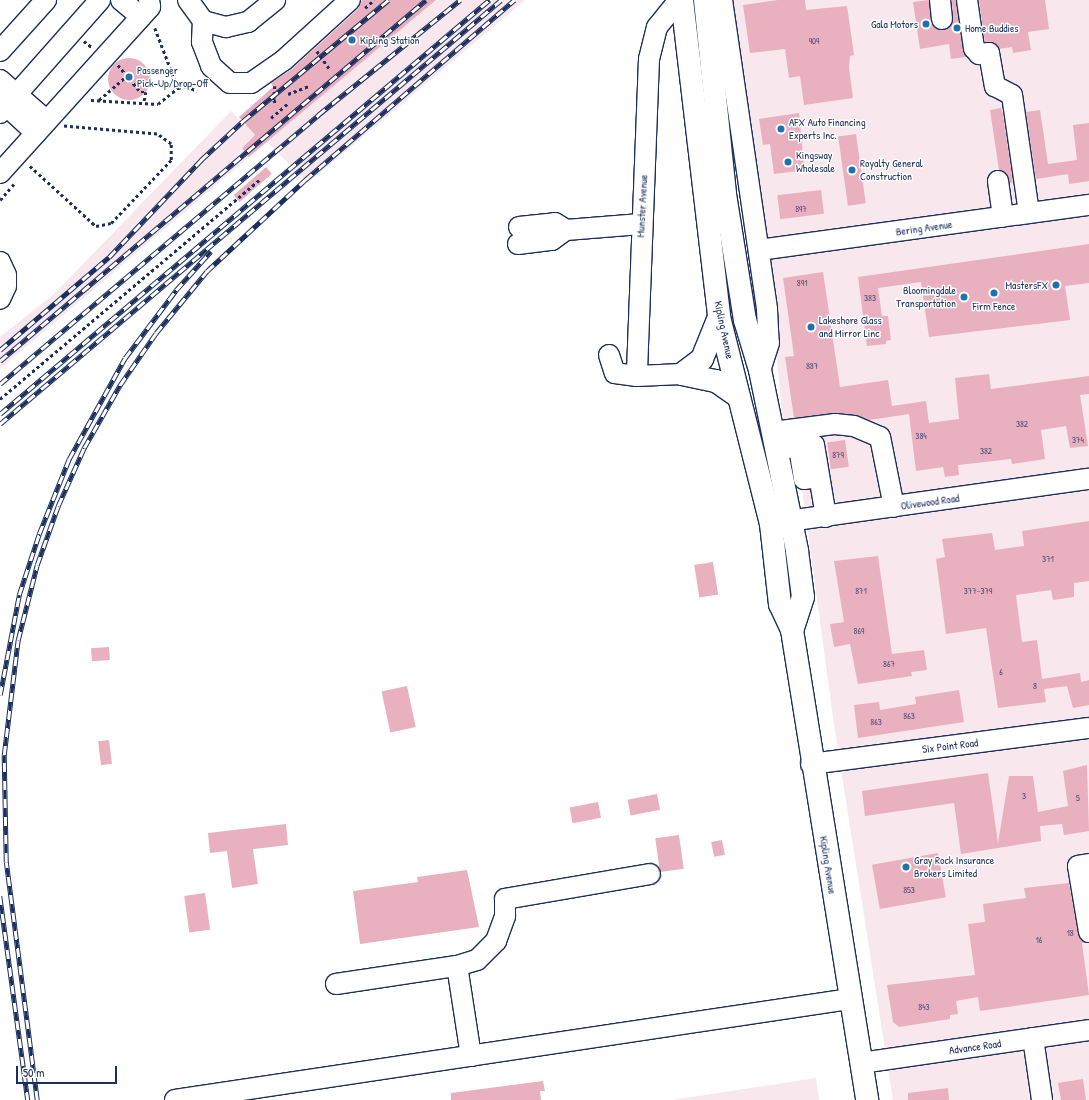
<!DOCTYPE html>
<style>
body{margin:0}
#map{position:relative;width:1089px;height:1100px;overflow:hidden;background:#fff;font-family:"Patrick Hand",sans-serif}
div>[style]{position:absolute}
.built>*{inset:0;background:#f8e7ec}
.building>*{inset:0;background:#e9b0c0;transform-origin:0 0}
.round{border-radius:50%}
.path>*{height:2.5px;margin-top:-1.25px;transform-origin:0;background:repeating-linear-gradient(90deg,#1b2f5e 0 3px,transparent 0 6px)}
.roads{filter:drop-shadow(1px 0 #1b2f5e) drop-shadow(-1px 0 #1b2f5e) drop-shadow(0 1px #1b2f5e) drop-shadow(0 -1px #1b2f5e)}
.minor>*{height:20px;margin:-10px;padding:0 10px;transform-origin:10px;border-radius:10px;background:#fff}
.major>*{height:22px;margin:-11px;padding:0 11px;transform-origin:11px;border-radius:11px;background:#fff}
.rail>*{height:4.5px;margin-top:-2.25px;transform-origin:0;background:repeating-linear-gradient(90deg,#fff 0 9px,#1b2f5e 0 18px);box-sizing:border-box;border-block:1px solid #1b2f5e}
.dots>*{width:11px;height:11px;translate:-50% -50%;box-sizing:border-box;border:2px solid #fff;border-radius:50%}
span{translate:-50% -50%;white-space:nowrap;text-align:center;line-height:1.15;-webkit-text-stroke:3px #fff;paint-order:stroke}
.number-label{font-size:9px;color:#4e4f76}
.number-label span{-webkit-text-stroke-width:0}
.poi-label{font-size:11px;color:#1b2f5e}
.right{translate:-100% -50%;text-align:right}
.left{translate:0 -50%;text-align:left}
.street-label{font-size:11px;color:#1b2f5e}
.scale{position:absolute;left:16px;top:1066px;width:101px;height:18px;box-sizing:border-box;border:2px solid #1b2f5e;border-top:0;padding-left:5px;font-size:12px;line-height:14px;white-space:nowrap;color:#1b2f5e;-webkit-text-stroke:3px #fff;paint-order:stroke}
</style>
<div id="map">
<div class="built">
<i style="clip-path:polygon(436px 0,525px 0,308px 183px,267px 142px)"></i>
<i style="clip-path:polygon(728px 0,1089px 0,1089px 1100px,893px 1100px,834px 725px,802px 488px,782px 413px,763px 210px)"></i>
<i style="clip-path:polygon(231px 111px,255px 135px,242px 148px,249px 157px,0 369px,0 337px,54px 294px)"></i>
<i style="clip-path:polygon(816px 1078px,819px 1100px,672px 1100px)"></i>
</div>
<div class="building">
<i style="clip-path:polygon(436px 0,249px 157px,246px 153px,242px 148px,255px 135px,239px 117px,273px 87px,271px 83px,292px 69px,358px 9px,362px 0)"></i>
<i style="clip-path:polygon(778px 0,805px 0,806px 10px,847px 6px,854px 55px,850px 56px,849px 68px,853px 98px,804px 105px,800px 76px,789px 78px,785px 49px,750px 53px,743px 5px)"></i>
<i style="clip-path:polygon(929px 0,933px 25px,943px 30px,953px 23px,952px 0,956px 0,966px 57px,951px 59px,949px 44px,920px 49px,913px 2px)"></i>
<i style="clip-path:polygon(979px 0,1045px 0,1049px 29px,1028px 32px,1031px 50px,1013px 53px,1012px 47px,999px 49px,994px 43px,985px 42px)"></i>
<i class="round" style="left:108px;top:58px;width:42px;height:42px"></i>
<i style="clip-path:polygon(1001px 108px,1003px 115px,1013px 182px,1010px 183px,1007px 174px,999px 170px,990px 110px)"></i>
<i style="clip-path:polygon(1040px 110px,1048px 164px,1077px 160px,1073px 125px,1089px 123px,1089px 181px,1069px 184px,1068px 174px,1036px 179px,1026px 112px)"></i>
<i style="clip-path:polygon(799px 113px,804px 165px,797px 166px,798px 171px,774px 174px,770px 144px,763px 145px,759px 119px)"></i>
<i style="left:856px;top:134px;width:70px;height:18px;rotate:82deg"></i>
<i style="left:266px;top:167px;width:9px;height:43px;rotate:49deg"></i>
<i style="left:821px;top:190px;width:24px;height:44px;rotate:83deg"></i>
<i style="clip-path:polygon(1089px 244px,1089px 283px,1065px 286px,1070px 320px,929px 337px,921px 282px,878px 288px,882px 316px,888px 316px,891px 340px,886px 341px,886px 344px,867px 346px,858px 277px)"></i>
<i style="clip-path:polygon(823px 272px,840px 387px,888px 380px,892px 406px,926px 401px,929px 423px,959px 419px,955px 378px,989px 374px,991px 389px,1089px 376px,1089px 394px,1080px 395px,1088px 446px,1070px 448px,1066px 426px,1041px 430px,1045px 459px,1012px 464px,1011px 459px,958px 465px,959px 475px,945px 477px,943px 467px,916px 471px,909px 414px,870px 420px,836px 413px,794px 418px,785px 357px,794px 356px,783px 278px)"></i>
<i style="left:845px;top:440px;width:27px;height:18px;rotate:82deg"></i>
<i style="clip-path:polygon(1089px 521px,1089px 581px,1074px 583px,1074px 597px,1053px 600px,1051px 590px,1016px 595px,1022px 642px,1037px 640px,1042px 679px,1080px 673px,1081px 682px,1089px 680px,1089px 705px,1073px 708px,1067px 686px,1044px 689px,1046px 702px,998px 708px,986px 628px,946px 634px,936px 559px,945px 557px,942px 539px,992px 533px,995px 550px,1024px 546px,1022px 531px)"></i>
<i style="clip-path:polygon(878px 556px,892px 654px,924px 650px,927px 670px,911px 672px,912px 676px,858px 684px,850px 644px,834px 647px,830px 624px,844px 622px,834px 561px)"></i>
<i style="left:713px;top:562px;width:33px;height:19px;rotate:81deg"></i>
<i style="left:109px;top:647px;width:13px;height:18px;rotate:86deg"></i>
<i style="left:407px;top:686px;width:42px;height:26px;rotate:78deg"></i>
<i style="clip-path:polygon(959px 690px,964px 722px,858px 738px,854px 705px,879px 702px,880px 710px,916px 704px,915px 697px)"></i>
<i style="left:109px;top:740px;width:24px;height:11px;rotate:83deg"></i>
<i style="clip-path:polygon(1087px 765px,1089px 831px,1064px 835px,1062px 824px,1040px 826px,1041px 841px,961px 854px,954px 803px,865px 816px,862px 791px,988px 773px,998px 843px,1009px 776px,1033px 776px,1038px 812px,1068px 806px,1063px 771px)"></i>
<i style="left:657px;top:794px;width:16px;height:30px;rotate:79deg"></i>
<i style="left:598px;top:802px;width:16px;height:29px;rotate:79deg"></i>
<i style="clip-path:polygon(286px 824px,288px 845px,253px 849px,258px 884px,232px 888px,227px 851px,210px 853px,208px 833px)"></i>
<i style="left:679px;top:835px;width:34px;height:24px;rotate:82deg"></i>
<i style="left:722px;top:840px;width:15px;height:11px;rotate:79deg"></i>
<i style="left:938px;top:853px;width:45px;height:67px;rotate:80deg"></i>
<i style="clip-path:polygon(467px 870px,479px 927px,360px 944px,353px 891px,418px 882px,417px 877px)"></i>
<i style="clip-path:polygon(1069px 883px,1078px 934px,1086px 943px,1082px 943px,1089px 995px,980px 1011px,978px 997px,956px 1001px,958px 1014px,950px 1015px,950px 1019px,899px 1027px,893px 1022px,887px 985px,975px 975px,968px 924px,985px 922px,983px 904px,1026px 898px,1024px 888px)"></i>
<i style="left:205px;top:893px;width:37px;height:21px;rotate:82deg"></i>
<i style="clip-path:polygon(1083px 1079px,1086px 1100px,1061px 1100px,1058px 1083px)"></i>
<i style="clip-path:polygon(543px 1081px,545px 1091px,540px 1091px,541px 1100px,451px 1100px,451px 1093px)"></i>
<i style="clip-path:polygon(948px 1088px,949px 1100px,908px 1100px,908px 1093px)"></i>
</div>
<div class="path">
<i style="left:365px;top:8px;width:12px;rotate:-42deg"></i>
<i style="left:155px;top:28px;width:64px;rotate:69deg"></i>
<i style="left:84px;top:41px;width:11px;rotate:38deg"></i>
<i style="left:317px;top:51px;width:21px;rotate:55deg"></i>
<i style="left:118px;top:65px;width:35px;rotate:50deg"></i>
<i style="left:141px;top:92px;width:5px"></i>
<i style="left:146px;top:92px;width:11px;rotate:100deg"></i>
<i style="left:275px;top:86px;width:14px;rotate:94deg"></i>
<i style="left:274px;top:100px;width:6px;rotate:59deg"></i>
<i style="left:288px;top:94px;width:22px;rotate:-21deg"></i>
<i style="left:91px;top:100px;width:67px;rotate:3.4deg"></i>
<i style="left:158px;top:104px;width:26px;rotate:-39deg"></i>
<i style="left:178px;top:88px;width:8px;rotate:-14deg"></i>
<i style="left:186px;top:86px;width:12px;rotate:24deg"></i>
<i style="left:99px;top:100px;width:37px;rotate:-41deg"></i>
<i style="left:271px;top:118px;width:23px;rotate:-41deg"></i>
<i style="left:30px;top:166px;width:89px;rotate:42.3deg"></i>
<i style="left:96px;top:226px;width:15px;rotate:-11deg"></i>
<i style="left:111px;top:223px;width:87px;rotate:-46.4deg"></i>
<i style="left:171px;top:160px;width:16px;rotate:-90deg"></i>
<i style="left:171px;top:144px;width:17px;rotate:-144deg"></i>
<i style="left:157px;top:134px;width:94px;rotate:-175.1deg"></i>
<i style="left:0;top:200px;width:21px;rotate:-49deg"></i>
<i style="left:0;top:399px;width:339px;rotate:-40.2deg"></i>
</div>
<div class="roads">
<div class="minor">
<i style="left:121px;top:0;width:26px;rotate:40deg"></i>
<i style="left:188px;top:0;width:26px;rotate:54deg"></i>
<i style="left:203px;top:21px;width:24px;rotate:15deg"></i>
<i style="left:226px;top:27px;width:23px;rotate:-13deg"></i>
<i style="left:248px;top:22px;width:35px;rotate:-39deg"></i>
<i style="left:679px;top:0;width:35px;rotate:129deg"></i>
<i style="left:657px;top:27px;width:33px;rotate:104deg"></i>
<i style="left:649px;top:59px;width:317px;rotate:92.2deg"></i>
<i style="left:637px;top:376px;width:45px;rotate:-2.5deg"></i>
<i style="left:722px;top:0;width:313px;rotate:81.7deg"></i>
<i style="left:767px;top:310px;width:33px;rotate:87deg"></i>
<i style="left:769px;top:343px;width:28px;rotate:108deg"></i>
<i style="left:940px;top:0;width:19px;rotate:84deg"></i>
<i style="left:967px;top:0;width:49px;rotate:81.7deg"></i>
<i style="left:974px;top:48px;width:8px;rotate:50deg"></i>
<i style="left:979px;top:54px;width:10px;rotate:-6deg"></i>
<i style="left:989px;top:53px;width:34px;rotate:80deg"></i>
<i style="left:995px;top:86px;width:19px;rotate:28deg"></i>
<i style="left:1012px;top:95px;width:119px;rotate:81.8deg"></i>
<i style="left:203px;top:21px;width:21px;rotate:93deg"></i>
<i style="left:202px;top:42px;width:26px;rotate:69deg"></i>
<i style="left:211px;top:66px;width:25px;rotate:42deg"></i>
<i style="left:230px;top:83px;width:21px"></i>
<i style="left:251px;top:83px;width:40px;rotate:-34.9deg"></i>
<i style="left:284px;top:60px;width:89px;rotate:-42.3deg"></i>
<i style="left:0;top:51px;width:69px;rotate:-48deg"></i>
<i style="left:0;top:80px;width:62px;rotate:41.1deg"></i>
<i style="left:0;top:100px;width:49px;rotate:42.5deg"></i>
<i style="left:0;top:113px;width:151px;rotate:-48.5deg"></i>
<i style="left:0;top:173px;width:224px;rotate:-47.9deg"></i>
<i style="left:150px;top:7px;width:7px;rotate:-98deg"></i>
<i style="left:998px;top:181px;width:36px;rotate:82deg"></i>
<i style="left:519px;top:227px;width:36px;rotate:-6deg"></i>
<i style="left:555px;top:223px;width:13px;rotate:32deg"></i>
<i style="left:518px;top:244px;width:34px;rotate:-7deg"></i>
<i style="left:552px;top:240px;width:17px;rotate:-36deg"></i>
<i style="left:566px;top:230px;width:75px;rotate:-4.6deg"></i>
<i style="left:759px;top:250px;width:333px;rotate:-7.8deg"></i>
<i style="left:0;top:262px;width:14px;rotate:65deg"></i>
<i style="left:6px;top:275px;width:11px;rotate:90deg"></i>
<i style="left:6px;top:286px;width:14px;rotate:115deg"></i>
<i style="left:609px;top:355px;width:19px;rotate:72deg"></i>
<i style="left:615px;top:373px;width:22px;rotate:8deg"></i>
<i style="left:773px;top:432px;width:63px;rotate:-7.4deg"></i>
<i style="left:835px;top:424px;width:19px;rotate:6deg"></i>
<i style="left:854px;top:426px;width:28px;rotate:23deg"></i>
<i style="left:880px;top:437px;width:71px;rotate:78.7deg"></i>
<i style="left:799px;top:447px;width:32px;rotate:81deg"></i>
<i style="left:804px;top:479px;width:15px;rotate:-8deg"></i>
<i style="left:777px;top:449px;width:37px;rotate:-6deg"></i>
<i style="left:814px;top:445px;width:73px;rotate:80.5deg"></i>
<i style="left:774px;top:523px;width:318px;rotate:-8deg"></i>
<i style="left:811px;top:764px;width:280px;rotate:-7.4deg"></i>
<i style="left:1089px;top:864px;width:11px;rotate:170deg"></i>
<i style="left:1078px;top:866px;width:67px;rotate:80.5deg"></i>
<i style="left:336px;top:984px;width:122px;rotate:-8.5deg"></i>
<i style="left:1033px;top:1038px;width:63px;rotate:81.7deg"></i>
<i style="left:471px;top:1056px;width:91px;rotate:-98.8deg"></i>
<i style="left:457px;top:966px;width:21px;rotate:-17deg"></i>
<i style="left:477px;top:960px;width:27px;rotate:-45deg"></i>
<i style="left:496px;top:941px;width:27px;rotate:-70deg"></i>
<i style="left:505px;top:916px;width:17px;rotate:-90deg"></i>
<i style="left:505px;top:899px;width:147px;rotate:-9.8deg"></i>
<i style="left:861px;top:1063px;width:230px;rotate:-8.2deg"></i>
<i style="left:175px;top:1100px;width:683px;rotate:-8.51deg"></i>
</div>
<div class="major">
<i style="left:682px;top:0;width:319px;rotate:83.3deg"></i>
<i style="left:719px;top:317px;width:213px;rotate:75.9deg"></i>
<i style="left:771px;top:524px;width:81px;rotate:83.6deg"></i>
<i style="left:780px;top:604px;width:29px;rotate:65deg"></i>
<i style="left:792px;top:630px;width:476px;rotate:80.9deg"></i>
<i style="left:705px;top:0;width:195px;rotate:84.1deg"></i>
<i style="left:725px;top:194px;width:128px;rotate:81deg"></i>
<i style="left:745px;top:320px;width:52px;rotate:73.3deg"></i>
<i style="left:760px;top:370px;width:185px;rotate:78.4deg"></i>
<i style="left:797px;top:551px;width:46px;rotate:82.6deg"></i>
<i style="left:803px;top:597px;width:35px;rotate:108deg"></i>
<i style="left:682px;top:374px;width:25px;rotate:-37deg"></i>
<i style="left:702px;top:359px;width:45px;rotate:-68deg"></i>
<i style="left:682px;top:374px;width:35px;rotate:12deg"></i>
<i style="left:716px;top:381px;width:28px;rotate:35deg"></i>
</div>
</div>
<div class="rail">
<i style="left:0;top:350px;width:143px;rotate:-40.5deg"></i>
<i style="left:109px;top:257px;width:134px;rotate:-46.5deg"></i>
<i style="left:201px;top:160px;width:57px;rotate:-42.9deg"></i>
<i style="left:243px;top:121px;width:189px;rotate:-39.8deg"></i>
<i style="left:0;top:361px;width:558px;rotate:-40.28deg"></i>
<i style="left:0;top:384px;width:417px;rotate:-40.2deg"></i>
<i style="left:318px;top:115px;width:183px;rotate:-39deg"></i>
<i style="left:0;top:414px;width:641px;rotate:-40.25deg"></i>
<i style="left:0;top:424px;width:656px;rotate:-40.24deg"></i>
<i style="left:0;top:695px;width:102px;rotate:-79.2deg"></i>
<i style="left:19px;top:595px;width:64px;rotate:-71.8deg"></i>
<i style="left:39px;top:534px;width:81px;rotate:-68.2deg"></i>
<i style="left:69px;top:459px;width:115px;rotate:-61deg"></i>
<i style="left:125px;top:358px;width:85px;rotate:-53.1deg"></i>
<i style="left:176px;top:290px;width:52px;rotate:-48.1deg"></i>
<i style="left:0;top:896px;width:206px;rotate:82.2deg"></i>
<i style="left:37px;top:1100px;width:240px;rotate:-97.4deg"></i>
<i style="left:6px;top:862px;width:107px;rotate:-91.1deg"></i>
<i style="left:4px;top:755px;width:116px;rotate:-83.1deg"></i>
<i style="left:18px;top:640px;width:77px;rotate:-75.8deg"></i>
<i style="left:37px;top:565px;width:63px;rotate:-70.4deg"></i>
<i style="left:58px;top:506px;width:64px;rotate:-65.9deg"></i>
<i style="left:84px;top:448px;width:73px;rotate:-60.3deg"></i>
<i style="left:120px;top:385px;width:63px;rotate:-55.3deg"></i>
<i style="left:156px;top:333px;width:80px;rotate:-50.6deg"></i>
<i style="left:207px;top:271px;width:134px;rotate:-42.9deg"></i>
<i style="left:305px;top:180px;width:276px;rotate:-40.7deg"></i>
</div>
<div class="dots">
<i style="left:926px;top:24px;background:#1f6fb2"></i>
<i style="left:957px;top:28px;background:#1f6fb2"></i>
<i style="left:352px;top:40px;background:#1f6fb2"></i>
<i style="left:129px;top:77px;background:#1f6fb2"></i>
<i style="left:781px;top:129px;background:#1f6fb2"></i>
<i style="left:788px;top:162px;background:#1f6fb2"></i>
<i style="left:852px;top:170px;background:#1f6fb2"></i>
<i style="left:1056px;top:285px;background:#1f6fb2"></i>
<i style="left:994px;top:293px;background:#1f6fb2"></i>
<i style="left:964px;top:297px;background:#1f6fb2"></i>
<i style="left:811px;top:327px;background:#1f6fb2"></i>
<i style="left:906px;top:867px;background:#1f6fb2"></i>
</div>
<div class="number-label">
<span style="left:814px;top:41px">909</span>
<span style="left:801px;top:209px">897</span>
<span style="left:802px;top:283px">891</span>
<span style="left:870px;top:298px">383</span>
<span style="left:812px;top:366px">887</span>
<span style="left:1022px;top:424px">382</span>
<span style="left:921px;top:436px">384</span>
<span style="left:1078px;top:440px">374</span>
<span style="left:986px;top:451px">382</span>
<span style="left:838px;top:455px">879</span>
<span style="left:1048px;top:559px">371</span>
<span style="left:861px;top:591px">871</span>
<span style="left:978px;top:591px">377-379</span>
<span style="left:859px;top:631px">869</span>
<span style="left:889px;top:664px">867</span>
<span style="left:1001px;top:672px">6</span>
<span style="left:1035px;top:686px">8</span>
<span style="left:909px;top:716px">863</span>
<span style="left:876px;top:722px">863</span>
<span style="left:1024px;top:796px">3</span>
<span style="left:1078px;top:798px">5</span>
<span style="left:909px;top:890px">853</span>
<span style="left:1070px;top:933px">18</span>
<span style="left:1039px;top:940px">16</span>
<span style="left:924px;top:1007px">843</span>
</div>
<div class="poi-label">
<span class="right" style="left:918px;top:24px">Gala Motors</span>
<span class="left" style="left:965px;top:28px">Home Buddies</span>
<span class="left" style="left:360px;top:40px">Kipling Station</span>
<span class="left" style="left:137px;top:77px">Passenger<br>Pick-Up/Drop-Off</span>
<span class="left" style="left:789px;top:129px">AFX Auto Financing<br>Experts Inc.</span>
<span class="left" style="left:796px;top:162px">Kingsway<br>Wholesale</span>
<span class="left" style="left:860px;top:170px">Royalty General<br>Construction</span>
<span class="right" style="left:1048px;top:285px">MastersFX</span>
<span class="right" style="left:956px;top:297px">Bloomingdale<br>Transportation</span>
<span style="left:994px;top:306px">Firm Fence</span>
<span class="left" style="left:819px;top:327px">Lakeshore Glass<br>and Mirror Linc</span>
<span class="left" style="left:914px;top:867px">Gray Rock Insurance<br>Brokers Limited</span>
</div>
<div class="street-label">
<span style="left:642px;top:206px;rotate:-87deg">Munster Avenue</span>
<span style="left:924px;top:228px;rotate:-8deg">Bering Avenue</span>
<span style="left:724px;top:330px;rotate:78deg">Kipling Avenue</span>
<span style="left:930px;top:502px;rotate:-8deg">Olivewood Road</span>
<span style="left:950px;top:746px;rotate:-7deg">Six Point Road</span>
<span style="left:828px;top:865px;rotate:81deg">Kipling Avenue</span>
<span style="left:975px;top:1047px;rotate:-8deg">Advance Road</span>
</div>
<div class="scale">50 m</div>
</div>
